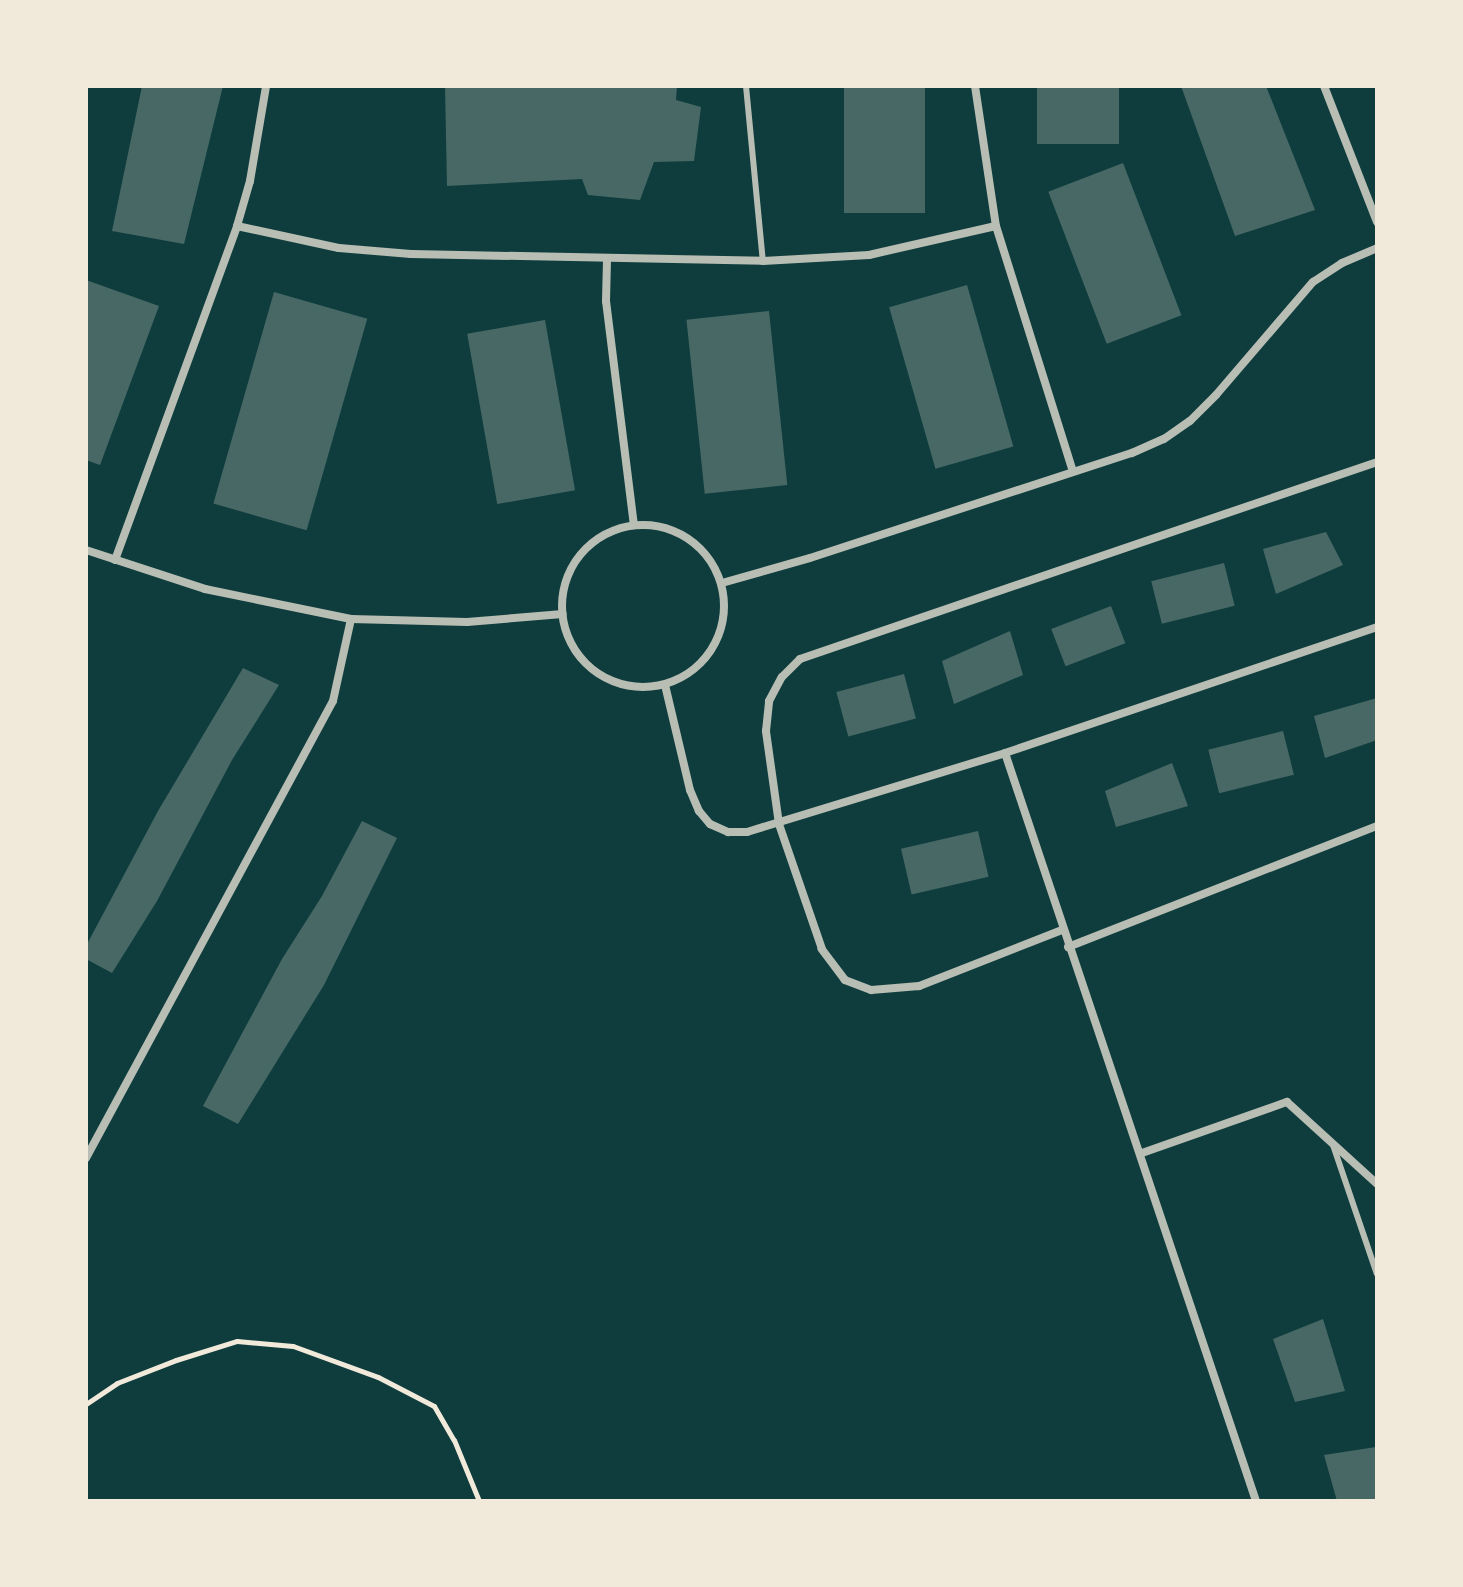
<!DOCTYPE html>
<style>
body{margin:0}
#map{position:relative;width:1463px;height:1587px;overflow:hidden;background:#0f3d3e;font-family:Mulish,sans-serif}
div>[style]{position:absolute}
.building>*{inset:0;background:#486865;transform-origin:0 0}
.path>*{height:5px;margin:-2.5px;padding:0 2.5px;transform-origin:2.5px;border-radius:2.5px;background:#f1e9da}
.service>*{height:6px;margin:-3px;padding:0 3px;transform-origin:3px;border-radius:3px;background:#b8beb3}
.minor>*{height:8px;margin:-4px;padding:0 4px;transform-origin:4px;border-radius:4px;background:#b8beb3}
.minor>.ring{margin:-4px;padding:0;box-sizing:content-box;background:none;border:8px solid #b8beb3;border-radius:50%}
span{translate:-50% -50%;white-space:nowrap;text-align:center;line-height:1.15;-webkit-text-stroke:8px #f1e9da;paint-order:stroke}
.frame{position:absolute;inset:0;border:88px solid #f1e9da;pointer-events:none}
</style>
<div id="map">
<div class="building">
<i style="clip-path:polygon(142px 86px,223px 86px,184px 244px,112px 231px)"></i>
<i style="clip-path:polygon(445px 86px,677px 86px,676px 100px,701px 107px,694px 161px,654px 162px,640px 200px,588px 195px,582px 179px,447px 186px)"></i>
<i style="left:844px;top:86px;width:81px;height:127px"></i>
<i style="left:1037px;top:86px;width:82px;height:58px"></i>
<i style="clip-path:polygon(1181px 86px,1266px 86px,1315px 210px,1235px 236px)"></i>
<i style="left:1123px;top:163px;width:163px;height:80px;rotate:69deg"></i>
<i style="clip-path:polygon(86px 280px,159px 306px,100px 465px,86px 460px)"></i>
<i style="left:967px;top:285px;width:168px;height:81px;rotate:74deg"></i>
<i style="left:274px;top:292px;width:97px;height:220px;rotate:16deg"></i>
<i style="left:769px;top:311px;width:175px;height:83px;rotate:84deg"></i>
<i style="left:545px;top:320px;width:173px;height:79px;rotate:80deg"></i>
<i style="clip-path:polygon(1326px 532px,1343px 565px,1276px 594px,1263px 549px)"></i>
<i style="left:1224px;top:563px;width:44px;height:75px;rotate:76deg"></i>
<i style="left:1111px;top:606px;width:40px;height:64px;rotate:69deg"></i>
<i style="clip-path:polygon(1010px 631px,1023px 675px,954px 704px,942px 661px)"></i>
<i style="clip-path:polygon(243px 668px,279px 685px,232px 760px,157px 901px,112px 973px,86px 959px,86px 946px,158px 811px)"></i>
<i style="left:904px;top:674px;width:46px;height:70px;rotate:75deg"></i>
<i style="clip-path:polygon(1377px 698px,1377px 740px,1325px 758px,1314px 716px)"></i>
<i style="left:1283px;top:731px;width:45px;height:77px;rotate:76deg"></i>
<i style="clip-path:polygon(1172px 763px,1188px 806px,1116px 827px,1105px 791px)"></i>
<i style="clip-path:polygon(362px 821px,397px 838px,324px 985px,238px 1124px,203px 1106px,282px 959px,322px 896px)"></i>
<i style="left:978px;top:831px;width:47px;height:79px;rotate:77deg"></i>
<i style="clip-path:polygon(1323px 1319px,1345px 1391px,1295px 1402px,1273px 1339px)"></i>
<i style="clip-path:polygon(1376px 1447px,1377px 1501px,1337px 1501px,1324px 1455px)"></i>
</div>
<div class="path">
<i style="left:86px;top:1404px;width:37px;rotate:-34deg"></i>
<i style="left:117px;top:1383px;width:63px;rotate:-21.3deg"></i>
<i style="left:176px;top:1360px;width:64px;rotate:-17.3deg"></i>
<i style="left:237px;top:1341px;width:56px;rotate:5.1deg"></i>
<i style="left:293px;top:1346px;width:90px;rotate:20deg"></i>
<i style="left:378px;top:1377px;width:63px;rotate:27.4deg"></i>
<i style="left:434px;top:1406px;width:39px;rotate:60deg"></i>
<i style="left:454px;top:1440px;width:66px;rotate:67.7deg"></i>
</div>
<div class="service">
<i style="left:746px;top:86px;width:176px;rotate:84.5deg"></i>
<i style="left:1333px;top:1145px;width:136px;rotate:71.2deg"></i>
</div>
<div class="minor">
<i style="left:975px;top:86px;width:142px;rotate:81.5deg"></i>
<i style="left:996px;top:226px;width:257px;rotate:72.6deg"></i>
<i style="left:1324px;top:86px;width:146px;rotate:68.7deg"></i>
<i style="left:237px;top:226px;width:104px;rotate:12.2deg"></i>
<i style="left:339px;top:248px;width:72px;rotate:4.8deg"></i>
<i style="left:411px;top:254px;width:352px;rotate:1.1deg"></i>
<i style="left:763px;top:261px;width:106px;rotate:-3.2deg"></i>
<i style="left:869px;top:255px;width:130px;rotate:-12.9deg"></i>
<i style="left:607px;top:260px;width:41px;rotate:91.4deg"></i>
<i style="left:606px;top:301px;width:226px;rotate:82.9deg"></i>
<i class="ring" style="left:562px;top:525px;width:154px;height:154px"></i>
<i style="left:86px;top:550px;width:125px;rotate:18.1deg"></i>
<i style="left:205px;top:589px;width:149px;rotate:11.6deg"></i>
<i style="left:351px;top:619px;width:116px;rotate:1.5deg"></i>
<i style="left:467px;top:622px;width:96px;rotate:-4.8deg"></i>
<i style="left:115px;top:560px;width:356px;rotate:-69.9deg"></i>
<i style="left:237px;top:226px;width:47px;rotate:-73.9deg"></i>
<i style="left:250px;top:181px;width:96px;rotate:-80.4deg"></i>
<i style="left:722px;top:583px;width:91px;rotate:-15.9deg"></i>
<i style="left:810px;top:558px;width:339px;rotate:-18.1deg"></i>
<i style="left:1132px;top:453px;width:35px;rotate:-24deg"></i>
<i style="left:1164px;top:439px;width:32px;rotate:-35deg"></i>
<i style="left:1190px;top:421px;width:37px;rotate:-45deg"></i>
<i style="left:1216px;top:395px;width:149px;rotate:-49.4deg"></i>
<i style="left:1313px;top:282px;width:35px;rotate:-33deg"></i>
<i style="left:1342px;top:263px;width:38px;rotate:-23deg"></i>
<i style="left:665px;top:685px;width:108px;rotate:76.6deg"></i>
<i style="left:690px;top:790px;width:23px;rotate:67deg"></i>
<i style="left:699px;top:811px;width:17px;rotate:50deg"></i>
<i style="left:710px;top:824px;width:20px;rotate:24deg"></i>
<i style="left:728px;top:832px;width:19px"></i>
<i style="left:747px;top:832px;width:270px;rotate:-17deg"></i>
<i style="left:1005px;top:753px;width:393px;rotate:-18.7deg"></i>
<i style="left:1005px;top:753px;width:789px;rotate:71.45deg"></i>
<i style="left:1062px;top:930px;width:154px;rotate:158.6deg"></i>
<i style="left:919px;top:986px;width:48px;rotate:175.2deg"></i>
<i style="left:871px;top:990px;width:28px;rotate:-159deg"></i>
<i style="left:845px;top:980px;width:39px;rotate:-127deg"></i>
<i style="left:822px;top:949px;width:132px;rotate:-109deg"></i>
<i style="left:779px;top:824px;width:94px;rotate:-98deg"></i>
<i style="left:766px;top:731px;width:30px;rotate:-84deg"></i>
<i style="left:769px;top:701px;width:27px;rotate:-62deg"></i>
<i style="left:782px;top:677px;width:25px;rotate:-45deg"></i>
<i style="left:800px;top:659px;width:610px;rotate:-18.85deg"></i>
<i style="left:1068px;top:947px;width:332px;rotate:-21.4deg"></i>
<i style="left:1142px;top:1153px;width:154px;rotate:-19.4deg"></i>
<i style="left:1287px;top:1102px;width:122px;rotate:42.3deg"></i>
<i style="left:86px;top:1158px;width:519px;rotate:-61.61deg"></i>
<i style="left:333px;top:701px;width:84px;rotate:-77.6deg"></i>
</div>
<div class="frame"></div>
</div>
